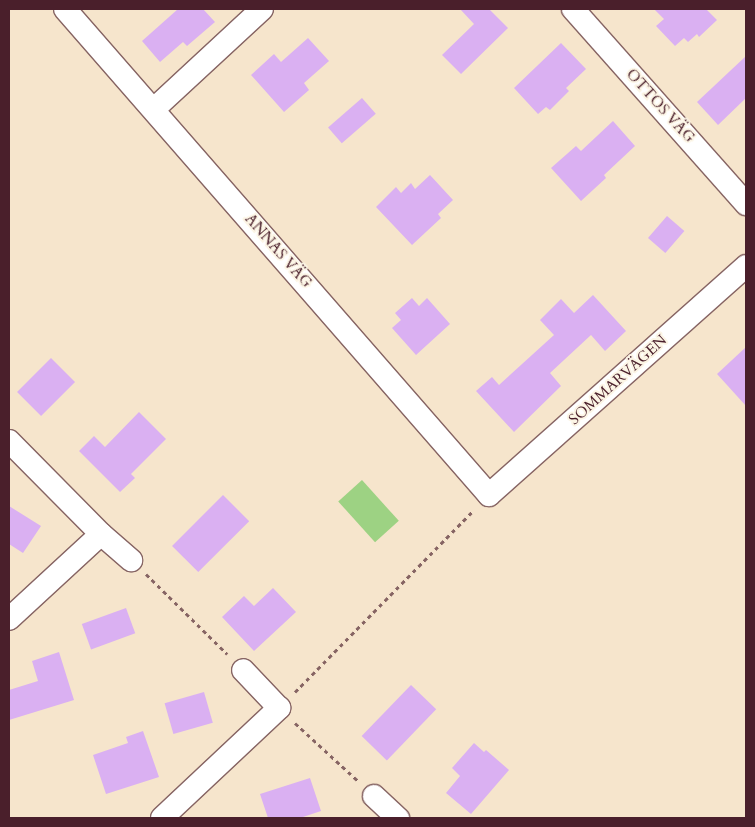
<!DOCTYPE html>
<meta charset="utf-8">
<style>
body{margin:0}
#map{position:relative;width:755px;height:827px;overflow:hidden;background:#f6e5cc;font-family:Cardo,serif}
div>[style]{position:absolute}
.green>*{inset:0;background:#9dd283;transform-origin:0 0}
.building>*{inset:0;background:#dab0f2;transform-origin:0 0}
.path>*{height:3px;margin-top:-1.5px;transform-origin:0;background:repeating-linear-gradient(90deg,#866463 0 4px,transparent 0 8px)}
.roads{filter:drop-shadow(1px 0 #866463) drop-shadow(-1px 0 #866463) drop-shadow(0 1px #866463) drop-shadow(0 -1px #866463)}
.minor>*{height:22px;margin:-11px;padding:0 11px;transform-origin:11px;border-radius:11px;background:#fff}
span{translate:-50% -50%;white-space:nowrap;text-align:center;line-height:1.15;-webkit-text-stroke:4px #fcf5e5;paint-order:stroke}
.street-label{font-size:15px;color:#4a1f2b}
.frame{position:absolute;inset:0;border:10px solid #4a1f2b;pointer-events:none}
</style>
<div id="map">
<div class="green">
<i style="left:362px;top:480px;width:55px;height:32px;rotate:48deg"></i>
</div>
<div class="building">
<i style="clip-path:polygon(178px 9px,203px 9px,215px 22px,187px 46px,183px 42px,160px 62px,142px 41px)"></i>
<i style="clip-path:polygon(460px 9px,489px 9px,508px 28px,461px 74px,442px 55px,474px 24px)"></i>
<i style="clip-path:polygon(654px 9px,706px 9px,717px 20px,699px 37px,697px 34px,688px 42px,684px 38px,675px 46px,656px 26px,664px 19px)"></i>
<i style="clip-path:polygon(308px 38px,329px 61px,304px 83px,309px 90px,284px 112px,251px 75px,274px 54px,281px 62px)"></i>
<i style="clip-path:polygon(561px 43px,586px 69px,566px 88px,569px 91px,550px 110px,546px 107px,538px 114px,514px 88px)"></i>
<i style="clip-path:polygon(746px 56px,746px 98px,718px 125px,697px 102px)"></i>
<i style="left:362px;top:98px;width:21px;height:45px;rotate:49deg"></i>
<i style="clip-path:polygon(613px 121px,635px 146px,604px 175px,606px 178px,581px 201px,551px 168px,576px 146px,581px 151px)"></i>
<i style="clip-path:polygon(430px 175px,453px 200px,438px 214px,441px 218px,412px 245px,376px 207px,396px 187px,401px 193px,411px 183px,415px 189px)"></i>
<i style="left:667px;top:216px;width:23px;height:29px;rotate:41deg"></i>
<i style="clip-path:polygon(593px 295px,626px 331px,605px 351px,591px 335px,550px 373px,561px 386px,514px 432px,476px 391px,492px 377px,499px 385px,554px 335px,540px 320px,561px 299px,574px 313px)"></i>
<i style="clip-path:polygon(412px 298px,419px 306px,427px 298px,450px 324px,416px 355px,392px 328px,401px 320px,395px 313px)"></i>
<i style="clip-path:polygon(746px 347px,746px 406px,717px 374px)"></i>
<i style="left:51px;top:358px;width:34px;height:48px;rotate:45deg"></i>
<i style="clip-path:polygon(139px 412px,166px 439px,131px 474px,135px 478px,120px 492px,79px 451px,94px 436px,105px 447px)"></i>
<i style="left:223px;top:495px;width:37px;height:72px;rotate:45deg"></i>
<i style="clip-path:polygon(9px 506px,41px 526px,23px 553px,9px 544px)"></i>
<i style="clip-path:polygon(273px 588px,296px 612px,254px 651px,222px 617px,244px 596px,254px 606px)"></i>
<i style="left:126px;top:608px;width:27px;height:47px;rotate:70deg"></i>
<i style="clip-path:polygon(59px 652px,74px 700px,9px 720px,9px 690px,38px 681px,32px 661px)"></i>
<i style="left:411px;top:685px;width:35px;height:71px;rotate:44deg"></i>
<i style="left:204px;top:692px;width:32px;height:41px;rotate:74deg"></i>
<i style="clip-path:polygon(143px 731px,159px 777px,106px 794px,93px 755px,128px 743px,126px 737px)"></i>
<i style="clip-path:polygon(474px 743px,484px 752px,486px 750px,509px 770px,471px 814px,446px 793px,460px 776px,452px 768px)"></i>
<i style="clip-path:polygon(310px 778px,321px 811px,300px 818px,268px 818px,260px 794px)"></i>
</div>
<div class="path">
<i style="left:146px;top:574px;width:114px;rotate:44.6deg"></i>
<i style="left:295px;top:692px;width:254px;rotate:-45.5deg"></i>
<i style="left:295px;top:723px;width:86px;rotate:42.6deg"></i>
</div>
<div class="roads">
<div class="minor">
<i style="left:65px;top:9px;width:645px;rotate:48.9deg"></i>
<i style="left:489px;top:495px;width:344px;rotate:-41.7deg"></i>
<i style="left:573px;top:9px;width:261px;rotate:48.4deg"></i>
<i style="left:154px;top:109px;width:147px;rotate:-42.8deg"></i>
<i style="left:9px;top:441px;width:131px;rotate:45.3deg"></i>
<i style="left:101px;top:534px;width:40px;rotate:41deg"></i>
<i style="left:9px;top:619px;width:125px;rotate:-42.7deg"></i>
<i style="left:374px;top:796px;width:33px;rotate:43deg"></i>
<i style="left:162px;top:818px;width:161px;rotate:-43.2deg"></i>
<i style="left:279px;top:708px;width:52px;rotate:-133.5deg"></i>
</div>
</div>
<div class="street-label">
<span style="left:660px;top:106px;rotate:48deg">OTTOS VÄG</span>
<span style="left:278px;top:251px;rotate:49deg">ANNAS VÄG</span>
<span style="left:618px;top:380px;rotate:-42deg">SOMMARVÄGEN</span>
</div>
<div class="frame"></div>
</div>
